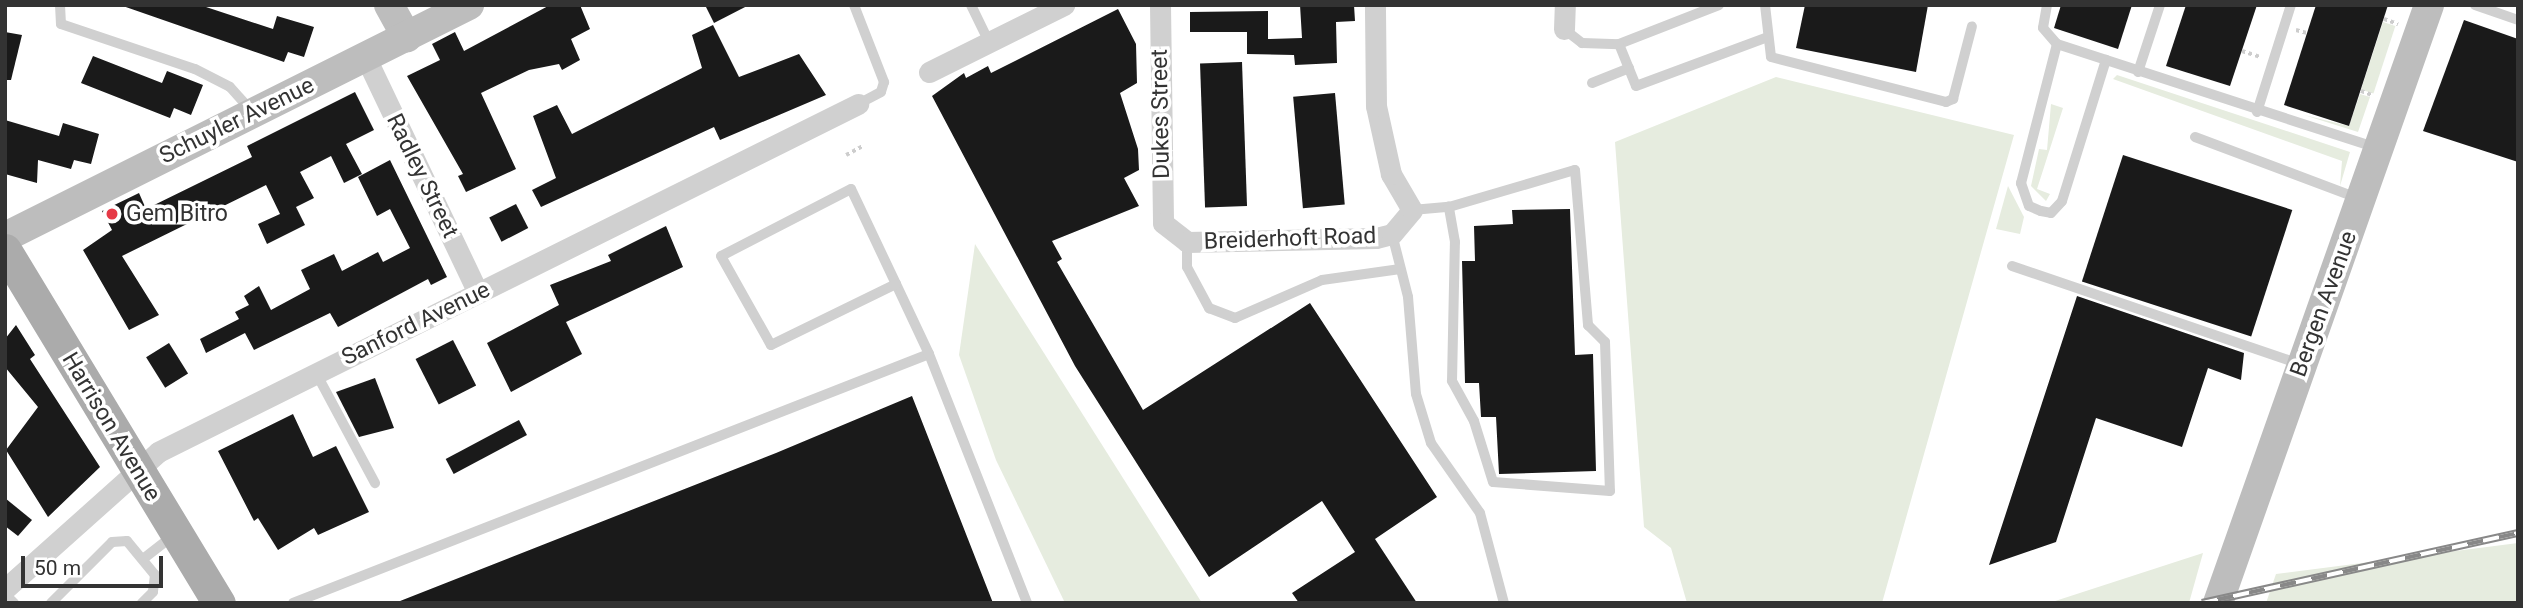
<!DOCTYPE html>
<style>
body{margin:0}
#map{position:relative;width:2523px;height:608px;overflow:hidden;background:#fff;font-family:Roboto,sans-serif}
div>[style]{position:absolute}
.green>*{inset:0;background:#e6ecdf;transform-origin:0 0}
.building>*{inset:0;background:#1a1a1a;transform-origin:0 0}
.path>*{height:3.5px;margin-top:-1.75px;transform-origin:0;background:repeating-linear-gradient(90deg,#cdcdcd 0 3.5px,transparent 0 7px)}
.lane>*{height:10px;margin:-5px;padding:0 5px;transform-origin:5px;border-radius:5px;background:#d0d0d0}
.street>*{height:21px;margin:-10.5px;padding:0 10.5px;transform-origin:10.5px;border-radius:10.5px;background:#d0d0d0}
.secondary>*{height:30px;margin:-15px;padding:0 15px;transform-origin:15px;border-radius:15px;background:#bdbdbd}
.primary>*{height:33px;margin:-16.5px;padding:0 16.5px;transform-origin:16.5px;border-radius:16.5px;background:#ababab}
.rail>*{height:8px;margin-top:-4px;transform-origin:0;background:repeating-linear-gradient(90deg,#fff 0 16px,#888 0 32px);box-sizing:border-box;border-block:2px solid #888}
.dots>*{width:19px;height:19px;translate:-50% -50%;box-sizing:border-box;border:4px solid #fff;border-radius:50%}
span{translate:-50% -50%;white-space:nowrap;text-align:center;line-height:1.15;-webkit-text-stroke:7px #fff;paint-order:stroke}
.street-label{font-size:23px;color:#333}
.poi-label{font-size:23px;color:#333}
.left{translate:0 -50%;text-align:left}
.frame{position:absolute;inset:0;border:7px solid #333;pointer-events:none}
.scale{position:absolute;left:21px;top:556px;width:142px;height:32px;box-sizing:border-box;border:4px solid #333;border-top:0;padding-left:9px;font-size:21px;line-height:24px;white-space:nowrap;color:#333;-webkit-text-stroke:5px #fff;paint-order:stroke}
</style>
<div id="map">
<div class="green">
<i style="left:2383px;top:22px;width:13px;height:71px;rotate:18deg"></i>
<i style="clip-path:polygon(2117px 75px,2350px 152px,2340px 186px,2342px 161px,2113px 79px)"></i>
<i style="clip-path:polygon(1776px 77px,2014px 135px,1882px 603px,1687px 603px,1671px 548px,1644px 527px,1615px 142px)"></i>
<i style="clip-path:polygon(2360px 94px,2370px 97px,2358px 132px,2304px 115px,2349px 126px)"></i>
<i style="clip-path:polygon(2051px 104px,2063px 108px,2037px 189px,2050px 194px,2046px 201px,2031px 186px,2039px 149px,2047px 150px)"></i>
<i style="clip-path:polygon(2008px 186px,2024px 217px,2020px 234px,1996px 229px)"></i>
<i style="clip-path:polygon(975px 244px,1202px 603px,1065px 603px,996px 460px,959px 355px)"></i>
<i style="clip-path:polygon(2518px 543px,2518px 603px,2266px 603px,2276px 574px)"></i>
<i style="clip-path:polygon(2203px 553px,2189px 603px,2049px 603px)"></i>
</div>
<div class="building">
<i style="clip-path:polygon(120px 5px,200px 5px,273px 29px,277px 16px,314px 27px,304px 57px,288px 52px,284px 62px)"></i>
<i style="clip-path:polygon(550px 5px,580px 5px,590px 29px,571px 39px,580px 60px,562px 70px,559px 64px,529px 70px,481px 93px,516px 169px,466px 192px,458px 176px,463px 174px,407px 76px,440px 60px,432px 44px,455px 32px,464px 51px)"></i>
<i style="clip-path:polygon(705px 5px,749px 5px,714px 23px)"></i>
<i style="clip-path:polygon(1300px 5px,1354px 5px,1355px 21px,1336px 22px,1337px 63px,1295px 65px,1294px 55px,1247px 54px,1247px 32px,1190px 32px,1190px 12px,1268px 11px,1268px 39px,1302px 38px)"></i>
<i style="clip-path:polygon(1805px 5px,1928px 5px,1916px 72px,1796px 48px)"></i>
<i style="clip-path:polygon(2061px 5px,2132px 5px,2118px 49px,2054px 28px)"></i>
<i style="clip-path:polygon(2186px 5px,2257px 5px,2230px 86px,2166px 66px)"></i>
<i style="clip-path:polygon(2316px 5px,2388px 5px,2349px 126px,2284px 105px)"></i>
<i style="clip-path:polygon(1118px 9px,1136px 44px,1137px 83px,1120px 93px,1138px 149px,1139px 170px,1124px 178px,1139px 206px,1052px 241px,1062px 259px,1057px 262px,1143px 410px,1310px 303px,1437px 497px,1375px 539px,1417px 603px,1299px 603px,1292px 593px,1355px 552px,1322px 501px,1209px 577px,1075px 366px,932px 96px,964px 73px,966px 78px,988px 66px,991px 73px)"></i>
<i style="clip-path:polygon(2464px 20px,2518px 39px,2518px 162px,2423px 131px)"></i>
<i style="clip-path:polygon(713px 25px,739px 77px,799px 54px,826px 95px,720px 140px,714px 127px,541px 207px,532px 190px,556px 178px,533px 116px,557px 105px,572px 134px,702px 68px,692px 35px)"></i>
<i style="clip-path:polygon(5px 32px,22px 35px,11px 80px,5px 80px)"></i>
<i style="clip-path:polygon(93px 56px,162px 83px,167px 71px,203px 85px,191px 115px,174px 108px,170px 118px,81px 83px)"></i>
<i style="left:1242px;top:62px;width:144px;height:42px;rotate:88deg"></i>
<i style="clip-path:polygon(355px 92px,374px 130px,346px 144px,362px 174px,344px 183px,331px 156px,300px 172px,314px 198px,296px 207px,305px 225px,267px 244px,258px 224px,280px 214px,266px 185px,122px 256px,159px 315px,129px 330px,83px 250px,112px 230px,102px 211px,139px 193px,146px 209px,252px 157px,247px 146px)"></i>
<i style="left:1335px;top:93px;width:112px;height:42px;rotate:85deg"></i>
<i style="clip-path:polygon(5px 120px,59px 136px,63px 123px,99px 134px,91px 164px,74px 160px,71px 169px,38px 160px,37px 183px,5px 174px)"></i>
<i style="left:2123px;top:155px;width:178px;height:133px;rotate:18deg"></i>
<i style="clip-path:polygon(390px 160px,447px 277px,431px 285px,428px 279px,338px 327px,330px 313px,254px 350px,245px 333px,206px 353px,200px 339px,239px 319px,235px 312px,249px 305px,244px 296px,259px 286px,271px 310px,310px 289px,301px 270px,334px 254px,342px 271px,378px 252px,383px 262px,410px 248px,390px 209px,377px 216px,358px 177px)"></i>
<i style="left:516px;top:204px;width:27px;height:30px;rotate:63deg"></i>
<i style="clip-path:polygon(1570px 209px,1575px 355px,1593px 354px,1596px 471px,1499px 474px,1496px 417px,1481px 417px,1479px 383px,1465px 383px,1462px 261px,1475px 261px,1474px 226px,1513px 224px,1512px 210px)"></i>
<i style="clip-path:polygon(666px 226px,683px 267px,566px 322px,582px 354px,511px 392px,487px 343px,559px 305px,550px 285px,611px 261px,608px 255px)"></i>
<i style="clip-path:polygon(2077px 296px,2244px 353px,2241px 380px,2208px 368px,2182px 447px,2096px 418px,2056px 542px,1989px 565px)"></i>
<i style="clip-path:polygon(16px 325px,35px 355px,30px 359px,100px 467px,48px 517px,6px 450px,38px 407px,5px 367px,5px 339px)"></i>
<i style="left:453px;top:340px;width:51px;height:42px;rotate:63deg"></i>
<i style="left:169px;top:343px;width:36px;height:27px;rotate:58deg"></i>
<i style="clip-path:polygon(375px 378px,394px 428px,359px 437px,336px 392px)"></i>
<i style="clip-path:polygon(912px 396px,993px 603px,395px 603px,776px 453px)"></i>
<i style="clip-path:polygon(293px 414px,313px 457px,336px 446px,369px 512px,318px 535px,314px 528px,278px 550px,258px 518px,254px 521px,218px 451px)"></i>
<i style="left:519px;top:420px;width:17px;height:83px;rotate:62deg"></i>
<i style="clip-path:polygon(5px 498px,32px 520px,18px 536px,5px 526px)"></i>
</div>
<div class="path">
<i style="left:2384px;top:19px;width:15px;rotate:20deg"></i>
<i style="left:2296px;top:30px;width:11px;rotate:15deg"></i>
<i style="left:2242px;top:51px;width:19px;rotate:18deg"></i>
<i style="left:2361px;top:91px;width:12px;rotate:20deg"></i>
<i style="left:846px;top:155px;width:19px;rotate:-28deg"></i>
</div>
<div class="lane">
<i style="left:60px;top:5px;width:19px;rotate:87deg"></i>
<i style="left:61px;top:24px;width:141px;rotate:18.6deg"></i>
<i style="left:195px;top:69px;width:39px;rotate:27deg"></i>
<i style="left:230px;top:87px;width:31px;rotate:48deg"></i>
<i style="left:854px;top:5px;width:83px;rotate:68.7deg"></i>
<i style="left:884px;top:82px;width:10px;rotate:107deg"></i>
<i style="left:881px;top:92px;width:26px;rotate:152deg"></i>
<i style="left:971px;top:5px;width:41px;rotate:64.1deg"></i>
<i style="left:1719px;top:5px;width:107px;rotate:158.7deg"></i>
<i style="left:1619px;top:44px;width:45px;rotate:68deg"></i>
<i style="left:1636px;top:86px;width:141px;rotate:-20.4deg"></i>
<i style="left:1765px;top:5px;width:52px;rotate:83.4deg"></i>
<i style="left:1771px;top:57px;width:181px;rotate:14.4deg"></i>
<i style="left:1946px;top:102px;width:8px;rotate:-23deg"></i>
<i style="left:1953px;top:99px;width:75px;rotate:-75.4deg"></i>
<i style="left:2047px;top:5px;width:23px;rotate:100deg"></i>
<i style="left:2043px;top:28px;width:21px;rotate:49deg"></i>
<i style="left:2057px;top:44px;width:336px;rotate:18deg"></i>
<i style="left:2475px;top:5px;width:46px;rotate:19.2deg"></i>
<i style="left:1564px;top:29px;width:23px;rotate:38deg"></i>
<i style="left:1582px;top:43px;width:37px;rotate:2deg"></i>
<i style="left:2057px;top:44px;width:144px;rotate:104.5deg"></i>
<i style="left:2021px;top:183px;width:24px;rotate:71deg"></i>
<i style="left:2029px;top:206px;width:13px;rotate:23deg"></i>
<i style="left:2041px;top:211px;width:10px;rotate:11deg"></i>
<i style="left:2051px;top:213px;width:16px;rotate:-47deg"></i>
<i style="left:2062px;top:201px;width:148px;rotate:-72.7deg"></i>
<i style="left:2138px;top:72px;width:71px;rotate:-71.8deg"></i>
<i style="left:1592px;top:83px;width:40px;rotate:-22deg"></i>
<i style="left:2257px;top:112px;width:112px;rotate:-72.4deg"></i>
<i style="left:2195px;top:137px;width:176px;rotate:20.6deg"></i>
<i style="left:1412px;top:210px;width:37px;rotate:-5deg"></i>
<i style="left:1449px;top:207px;width:131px;rotate:-16.4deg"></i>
<i style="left:1575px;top:170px;width:156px;rotate:85.2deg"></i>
<i style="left:1588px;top:325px;width:24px;rotate:45deg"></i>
<i style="left:1605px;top:342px;width:149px;rotate:88.1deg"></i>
<i style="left:1610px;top:491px;width:117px;rotate:-175.6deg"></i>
<i style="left:1493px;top:482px;width:64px;rotate:-107.3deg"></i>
<i style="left:1474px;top:421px;width:46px;rotate:-118.8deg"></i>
<i style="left:1452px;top:381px;width:139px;rotate:-88.8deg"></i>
<i style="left:1455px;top:242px;width:36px;rotate:-100deg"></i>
<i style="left:1392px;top:234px;width:65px;rotate:75.7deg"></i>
<i style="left:1408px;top:297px;width:97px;rotate:85.3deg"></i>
<i style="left:1416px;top:394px;width:51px;rotate:73deg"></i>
<i style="left:1431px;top:443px;width:85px;rotate:55deg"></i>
<i style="left:1480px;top:513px;width:93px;rotate:75.1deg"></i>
<i style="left:1187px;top:242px;width:25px;rotate:90deg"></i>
<i style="left:1187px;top:267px;width:47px;rotate:61.8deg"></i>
<i style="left:1209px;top:308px;width:28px;rotate:21deg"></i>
<i style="left:1235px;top:318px;width:95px;rotate:-23.6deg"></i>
<i style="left:1322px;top:280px;width:79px;rotate:-8deg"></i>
<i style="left:2012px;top:266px;width:304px;rotate:18.8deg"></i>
<i style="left:929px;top:354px;width:268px;rotate:68.5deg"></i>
<i style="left:316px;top:373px;width:125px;rotate:61.8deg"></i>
<i style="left:143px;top:559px;width:39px;rotate:-38deg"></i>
<i style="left:5px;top:594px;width:13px;rotate:45deg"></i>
<i style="left:51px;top:603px;width:86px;rotate:-45deg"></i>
<i style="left:112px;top:542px;width:15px;rotate:-4deg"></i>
<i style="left:127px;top:541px;width:44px;rotate:50.5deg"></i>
<i style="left:155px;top:575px;width:17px;rotate:97deg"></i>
<i style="left:153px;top:592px;width:16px;rotate:135deg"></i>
<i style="left:293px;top:603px;width:683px;rotate:-21.38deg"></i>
<i style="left:929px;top:354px;width:77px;rotate:-115.2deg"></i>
<i style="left:896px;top:284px;width:105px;rotate:-115.3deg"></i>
<i style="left:851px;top:189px;width:146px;rotate:152.7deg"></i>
<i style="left:721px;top:256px;width:102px;rotate:60.7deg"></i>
<i style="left:771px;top:345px;width:139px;rotate:-26deg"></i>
</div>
<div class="street">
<i style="left:1160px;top:5px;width:218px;rotate:89.2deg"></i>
<i style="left:1163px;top:223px;width:31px;rotate:38deg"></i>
<i style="left:1187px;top:242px;width:189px;rotate:-1.2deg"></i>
<i style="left:1376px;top:238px;width:16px;rotate:-14deg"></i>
<i style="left:1392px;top:234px;width:31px;rotate:-50deg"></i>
<i style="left:1412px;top:210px;width:42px;rotate:-120.3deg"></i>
<i style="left:1391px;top:174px;width:70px;rotate:-102.4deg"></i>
<i style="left:1376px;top:106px;width:101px;rotate:-90.6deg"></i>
<i style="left:1564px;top:29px;width:24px;rotate:-88deg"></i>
<i style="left:366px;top:58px;width:260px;rotate:64.5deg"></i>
<i style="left:929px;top:72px;width:151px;rotate:-26.4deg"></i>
<i style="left:5px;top:589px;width:205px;rotate:-41.8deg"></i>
<i style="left:158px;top:452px;width:782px;rotate:-26.43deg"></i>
</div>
<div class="secondary">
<i style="left:389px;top:5px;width:37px;rotate:61deg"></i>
<i style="left:5px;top:237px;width:519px;rotate:-26.57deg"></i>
<i style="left:2218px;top:603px;width:634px;rotate:-70.56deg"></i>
</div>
<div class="primary">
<i style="left:5px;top:250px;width:413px;rotate:58.8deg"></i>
</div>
<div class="rail">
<i style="left:2202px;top:603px;width:324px;rotate:-12.5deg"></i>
</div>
<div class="dots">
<i style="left:112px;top:214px;background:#e63946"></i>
</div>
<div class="street-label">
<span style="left:1161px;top:114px;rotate:-91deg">Dukes Street</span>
<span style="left:237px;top:121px;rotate:-26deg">Schuyler Avenue</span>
<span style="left:422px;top:176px;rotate:64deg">Radley Street</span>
<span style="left:1290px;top:239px;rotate:-2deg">Breiderhoft Road</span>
<span style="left:2324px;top:304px;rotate:-70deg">Bergen Avenue</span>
<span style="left:416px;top:324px;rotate:-26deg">Sanford Avenue</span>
<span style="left:111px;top:427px;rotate:59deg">Harrison Avenue</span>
</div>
<div class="poi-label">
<span class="left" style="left:126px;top:214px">Gem Bitro</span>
</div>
<div class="frame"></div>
<div class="scale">50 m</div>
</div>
